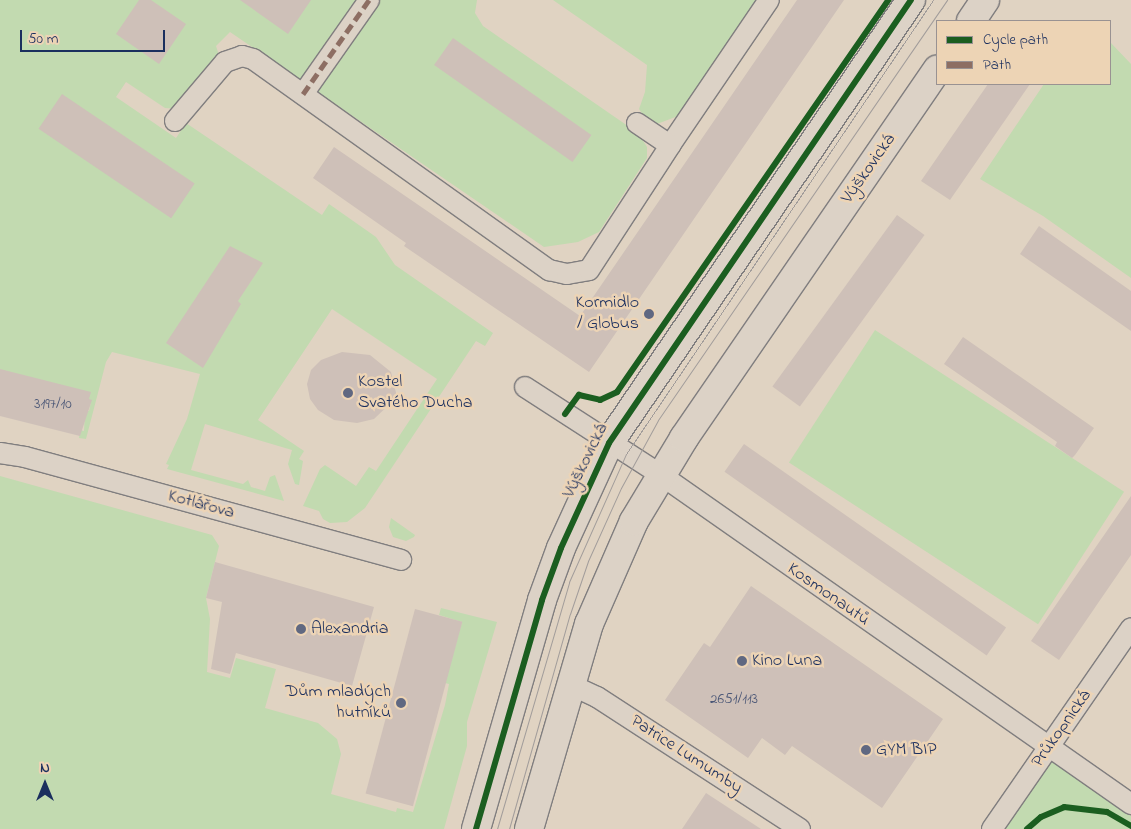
<!DOCTYPE html>
<meta charset="utf-8">
<style>
body{margin:0}
#map{position:relative;width:1131px;height:829px;overflow:hidden;background:#e0d3c2;font-family:"Indie Flower",sans-serif}
div>[style]{position:absolute}
.green>*{inset:0;background:#c2dab0;transform-origin:0 0}
.building>*{inset:0;background:#cec0b8;transform-origin:0 0}
.roads{filter:drop-shadow(1px 0 #807e7f) drop-shadow(-1px 0 #807e7f) drop-shadow(0 1px #807e7f) drop-shadow(0 -1px #807e7f)}
.street>*{height:20px;margin:-10px;padding:0 10px;transform-origin:10px;border-radius:10px;background:#dcd2c6}
.secondary>*{height:28px;margin:-14px;padding:0 14px;transform-origin:14px;border-radius:14px;background:#dcd2c6}
.tram>*{height:1px;margin:-0.5px;padding:0 0.5px;transform-origin:0.5px;border-radius:0.5px;background:#a29d9b}
.quiet>*{height:5px;margin-top:-2.5px;transform-origin:0;background:repeating-linear-gradient(90deg,#8d6e63 0 10px,transparent 0 15px)}
.cycleway>*{height:6px;margin:-3px;padding:0 3px;transform-origin:3px;border-radius:3px;background:#1b5e20}
.dots>*{width:14px;height:14px;translate:-50% -50%;box-sizing:border-box;border:2px solid #edd4b5;border-radius:50%}
span{translate:-50% -50%;white-space:nowrap;text-align:center;line-height:1.15;-webkit-text-stroke:5px #edd4b5;paint-order:stroke}
.number-label{font-size:15px;color:#4a5676}
.number-label span{-webkit-text-stroke-width:0}
.street-label{font-size:18px;color:#1b2f5e}
.poi-label{font-size:18px;color:#1b2f5e}
.right{translate:-100% -50%;text-align:right}
.left{translate:0 -50%;text-align:left}
.legend{position:absolute;left:936px;top:20px;width:175px;height:65px;box-sizing:border-box;background:#edd4b5;border:1px solid #999292;margin:0;padding:6px 9px;list-style:none;font-size:15px;color:#1b2f5e}
.legend li{display:flex;align-items:center;gap:10px;height:25px}
.legend b{width:25px;border:1px solid #999292}
.north{position:absolute;left:20px;top:759px;width:50px;height:50px;-webkit-text-stroke:4px #edd4b5;paint-order:stroke;rotate:0deg;font-size:14px;font-weight:700;line-height:20px;text-align:center;color:#1b2f5e}
.north::after{content:'';display:block;margin:auto;width:18px;height:22px;background:#1b2f5e;clip-path:polygon(50% 0,100% 100%,50% 72%,0 100%)}
.scale{position:absolute;left:20px;top:30px;width:145px;height:22px;box-sizing:border-box;border:2px solid #1b2f5e;border-top:0;padding-left:6px;font-size:15px;line-height:18px;white-space:nowrap;color:#1b2f5e;-webkit-text-stroke:4px #edd4b5;paint-order:stroke}
</style>
<div id="map">
<div class="green">
<i style="clip-path:polygon(0 0,477px 0,475px 13px,483px 26px,638px 133px,647px 147px,647px 158px,599px 232px,578px 242px,544px 247px,230px 32px,216px 46px,219px 55px,179px 109px,165px 108px,126px 82px,116px 97px,176px 138px,186px 123px,322px 215px,329px 204px,376px 237px,395px 265px,493px 333px,485px 346px,476px 341px,365px 508px,347px 522px,330px 523px,323px 519px,319px 511px,303px 506px,320px 469px,325px 465px,356px 486px,369px 467px,376px 471px,437px 379px,332px 309px,258px 420px,304px 451px,299px 459px,303px 461px,299px 485px,295px 484px,288px 464px,292px 450px,205px 424px,191px 470px,243px 484px,248px 480px,251px 487px,265px 491px,270px 477px,275px 475px,284px 501px,167px 469px,169px 465px,166px 464px,187px 419px,200px 374px,112px 352px,106px 362px,86px 439px,79px 438px,80px 430px,84px 431px,85px 410px,89px 411px,91px 402px,0 371px)"></i>
<i style="clip-path:polygon(553px 0,758px 0,678px 116px,657px 124px,645px 118px,639px 109px,645px 92px,647px 65px)"></i>
<i style="clip-path:polygon(1110px 42px,1131px 64px,1131px 278px,1043px 216px,980px 179px,1044px 84px,1110px 84px)"></i>
<i style="left:875px;top:330px;width:297px;height:158px;rotate:33deg"></i>
<i style="clip-path:polygon(0 476px,212px 535px,219px 546px,206px 598px,210px 619px,207px 672px,230px 678px,236px 658px,276px 669px,265px 708px,318px 723px,337px 739px,341px 754px,331px 794px,396px 812px,397px 808px,413px 812px,445px 705px,449px 684px,445px 683px,462px 622px,439px 615px,441px 608px,497px 622px,467px 722px,467px 746px,444px 829px,0 829px)"></i>
<i style="clip-path:polygon(391px 518px,415px 535px,414px 537px,406px 541px,393px 537px,389px 527px)"></i>
<i style="clip-path:polygon(1048px 748px,1131px 804px,1131px 829px,992px 829px)"></i>
</div>
<div class="building">
<i style="clip-path:polygon(139px 0,151px 0,186px 24px,159px 64px,116px 34px)"></i>
<i style="clip-path:polygon(240px 0,311px 0,288px 34px)"></i>
<i style="clip-path:polygon(797px 0,844px 0,589px 372px,404px 246px,406px 243px,313px 178px,334px 147px,580px 316px)"></i>
<i style="left:453px;top:38px;width:169px;height:33px;rotate:35deg"></i>
<i style="clip-path:polygon(988px 84px,1030px 84px,950px 200px,921px 181px)"></i>
<i style="left:62px;top:94px;width:160px;height:42px;rotate:34deg"></i>
<i style="left:897px;top:215px;width:34px;height:212px;rotate:36deg"></i>
<i style="clip-path:polygon(1039px 226px,1131px 291px,1131px 331px,1020px 254px)"></i>
<i style="clip-path:polygon(230px 246px,263px 263px,238px 301px,241px 304px,203px 368px,166px 343px)"></i>
<i style="clip-path:polygon(963px 337px,1094px 428px,1075px 455px,1072px 458px,1055px 446px,1057px 442px,944px 364px)"></i>
<i style="clip-path:polygon(342px 352px,370px 355px,391px 372px,397px 397px,374px 419px,357px 423px,334px 420px,318px 410px,310px 399px,307px 384px,311px 370px,321px 360px)"></i>
<i style="clip-path:polygon(0 369px,91px 392px,89px 399px,92px 400px,80px 436px,0 416px)"></i>
<i style="left:744px;top:444px;width:320px;height:34px;rotate:35deg"></i>
<i style="clip-path:polygon(1131px 496px,1131px 555px,1059px 660px,1031px 641px)"></i>
<i style="clip-path:polygon(215px 562px,374px 607px,352px 686px,236px 653px,230px 674px,211px 669px,222px 602px,206px 598px)"></i>
<i style="clip-path:polygon(751px 586px,943px 719px,882px 808px,792px 746px,785px 755px,762px 738px,748px 758px,665px 700px,704px 643px,710px 647px)"></i>
<i style="left:415px;top:609px;width:49px;height:191px;rotate:15deg"></i>
<i style="clip-path:polygon(706px 793px,761px 829px,682px 829px)"></i>
</div>
<div class="roads">
<div class="street">
<i style="left:303px;top:94px;width:115px;rotate:-54.9deg"></i>
<i style="left:175px;top:121px;width:77px;rotate:-49.7deg"></i>
<i style="left:225px;top:62px;width:18px;rotate:-19deg"></i>
<i style="left:242px;top:56px;width:11px;rotate:15deg"></i>
<i style="left:253px;top:59px;width:364px;rotate:35.5deg"></i>
<i style="left:549px;top:270px;width:18px;rotate:13deg"></i>
<i style="left:567px;top:274px;width:22px;rotate:-10deg"></i>
<i style="left:589px;top:270px;width:150px;rotate:-56.9deg"></i>
<i style="left:671px;top:144px;width:174px;rotate:-55.8deg"></i>
<i style="left:637px;top:123px;width:40px;rotate:34deg"></i>
<i style="left:525px;top:387px;width:162px;rotate:32.9deg"></i>
<i style="left:661px;top:475px;width:574px;rotate:34.99deg"></i>
<i style="left:0;top:453px;width:25px;rotate:9deg"></i>
<i style="left:25px;top:457px;width:390px;rotate:15.3deg"></i>
<i style="left:569px;top:684px;width:31px;rotate:25deg"></i>
<i style="left:597px;top:697px;width:242px;rotate:33deg"></i>
<i style="left:992px;top:829px;width:244px;rotate:-55.3deg"></i>
</div>
<div class="secondary">
<i style="left:971px;top:21px;width:25px;rotate:-56deg"></i>
<i style="left:476px;top:829px;width:238px;rotate:-73.9deg"></i>
<i style="left:542px;top:600px;width:55px;rotate:-69.9deg"></i>
<i style="left:561px;top:548px;width:115px;rotate:-65.4deg"></i>
<i style="left:609px;top:443px;width:536px;rotate:-55.72deg"></i>
<i style="left:529px;top:829px;width:214px;rotate:-73.7deg"></i>
<i style="left:589px;top:624px;width:112px;rotate:-66.4deg"></i>
<i style="left:634px;top:521px;width:97px;rotate:-58.9deg"></i>
<i style="left:684px;top:438px;width:447px;rotate:-55.5deg"></i>
</div>
</div>
<div class="tram">
<i style="left:497px;top:829px;width:257px;rotate:-73.7deg"></i>
<i style="left:569px;top:582px;width:140px;rotate:-66deg"></i>
<i style="left:626px;top:454px;width:548px;rotate:-55.93deg"></i>
<i style="left:509px;top:829px;width:223px;rotate:-74.2deg"></i>
<i style="left:570px;top:614px;width:56px;rotate:-71.2deg"></i>
<i style="left:588px;top:561px;width:80px;rotate:-65.7deg"></i>
<i style="left:621px;top:488px;width:77px;rotate:-61.4deg"></i>
<i style="left:658px;top:420px;width:510px;rotate:-55.47deg"></i>
</div>
<div class="quiet">
<i style="left:303px;top:94px;width:115px;rotate:-54.9deg"></i>
</div>
<div class="cycleway">
<i style="left:565px;top:414px;width:24px;rotate:-54deg"></i>
<i style="left:579px;top:395px;width:22px;rotate:13deg"></i>
<i style="left:600px;top:400px;width:19px;rotate:-25deg"></i>
<i style="left:617px;top:392px;width:477px;rotate:-55.3deg"></i>
<i style="left:476px;top:829px;width:238px;rotate:-73.9deg"></i>
<i style="left:542px;top:600px;width:55px;rotate:-69.9deg"></i>
<i style="left:561px;top:548px;width:115px;rotate:-65.4deg"></i>
<i style="left:609px;top:443px;width:536px;rotate:-55.72deg"></i>
<i style="left:1027px;top:829px;width:18px;rotate:-41deg"></i>
<i style="left:1041px;top:817px;width:25px;rotate:-23deg"></i>
<i style="left:1064px;top:807px;width:43px;rotate:6.6deg"></i>
<i style="left:1107px;top:812px;width:28px;rotate:30deg"></i>
</div>
<div class="dots">
<i style="left:649px;top:314px;background:#606881"></i>
<i style="left:348px;top:393px;background:#606881"></i>
<i style="left:301px;top:629px;background:#606881"></i>
<i style="left:742px;top:661px;background:#606881"></i>
<i style="left:401px;top:703px;background:#606881"></i>
<i style="left:866px;top:750px;background:#606881"></i>
</div>
<div class="number-label">
<span style="left:53px;top:405px">3197/10</span>
<span style="left:734px;top:700px">2651/113</span>
</div>
<div class="street-label">
<span style="left:869px;top:169px;rotate:-55deg">Výškovická</span>
<span style="left:586px;top:461px;rotate:-64deg">Výškovická</span>
<span style="left:201px;top:505px;rotate:15deg">Kotlářova</span>
<span style="left:828px;top:595px;rotate:35deg">Kosmonautů</span>
<span style="left:1062px;top:729px;rotate:-55deg">Průkopnická</span>
<span style="left:686px;top:755px;rotate:33deg">Patrice Lumumby</span>
</div>
<div class="poi-label">
<span class="right" style="left:639px;top:314px">Kormidlo<br>/ Globus</span>
<span class="left" style="left:358px;top:393px">Kostel<br>Svatého Ducha</span>
<span class="left" style="left:311px;top:629px">Alexandria</span>
<span class="left" style="left:752px;top:661px">Kino Luna</span>
<span class="right" style="left:391px;top:703px">Dům mladých<br>hutníků</span>
<span class="left" style="left:876px;top:750px">GYM BIP</span>
</div>
<ul class="legend">
<li><b style="height:6px;background:#1b5e20"></b>Cycle path</li>
<li><b style="height:6px;background:#8d6e63"></b>Path</li>
</ul>
<div class="north">N</div>
<div class="scale">50 m</div>
</div>
